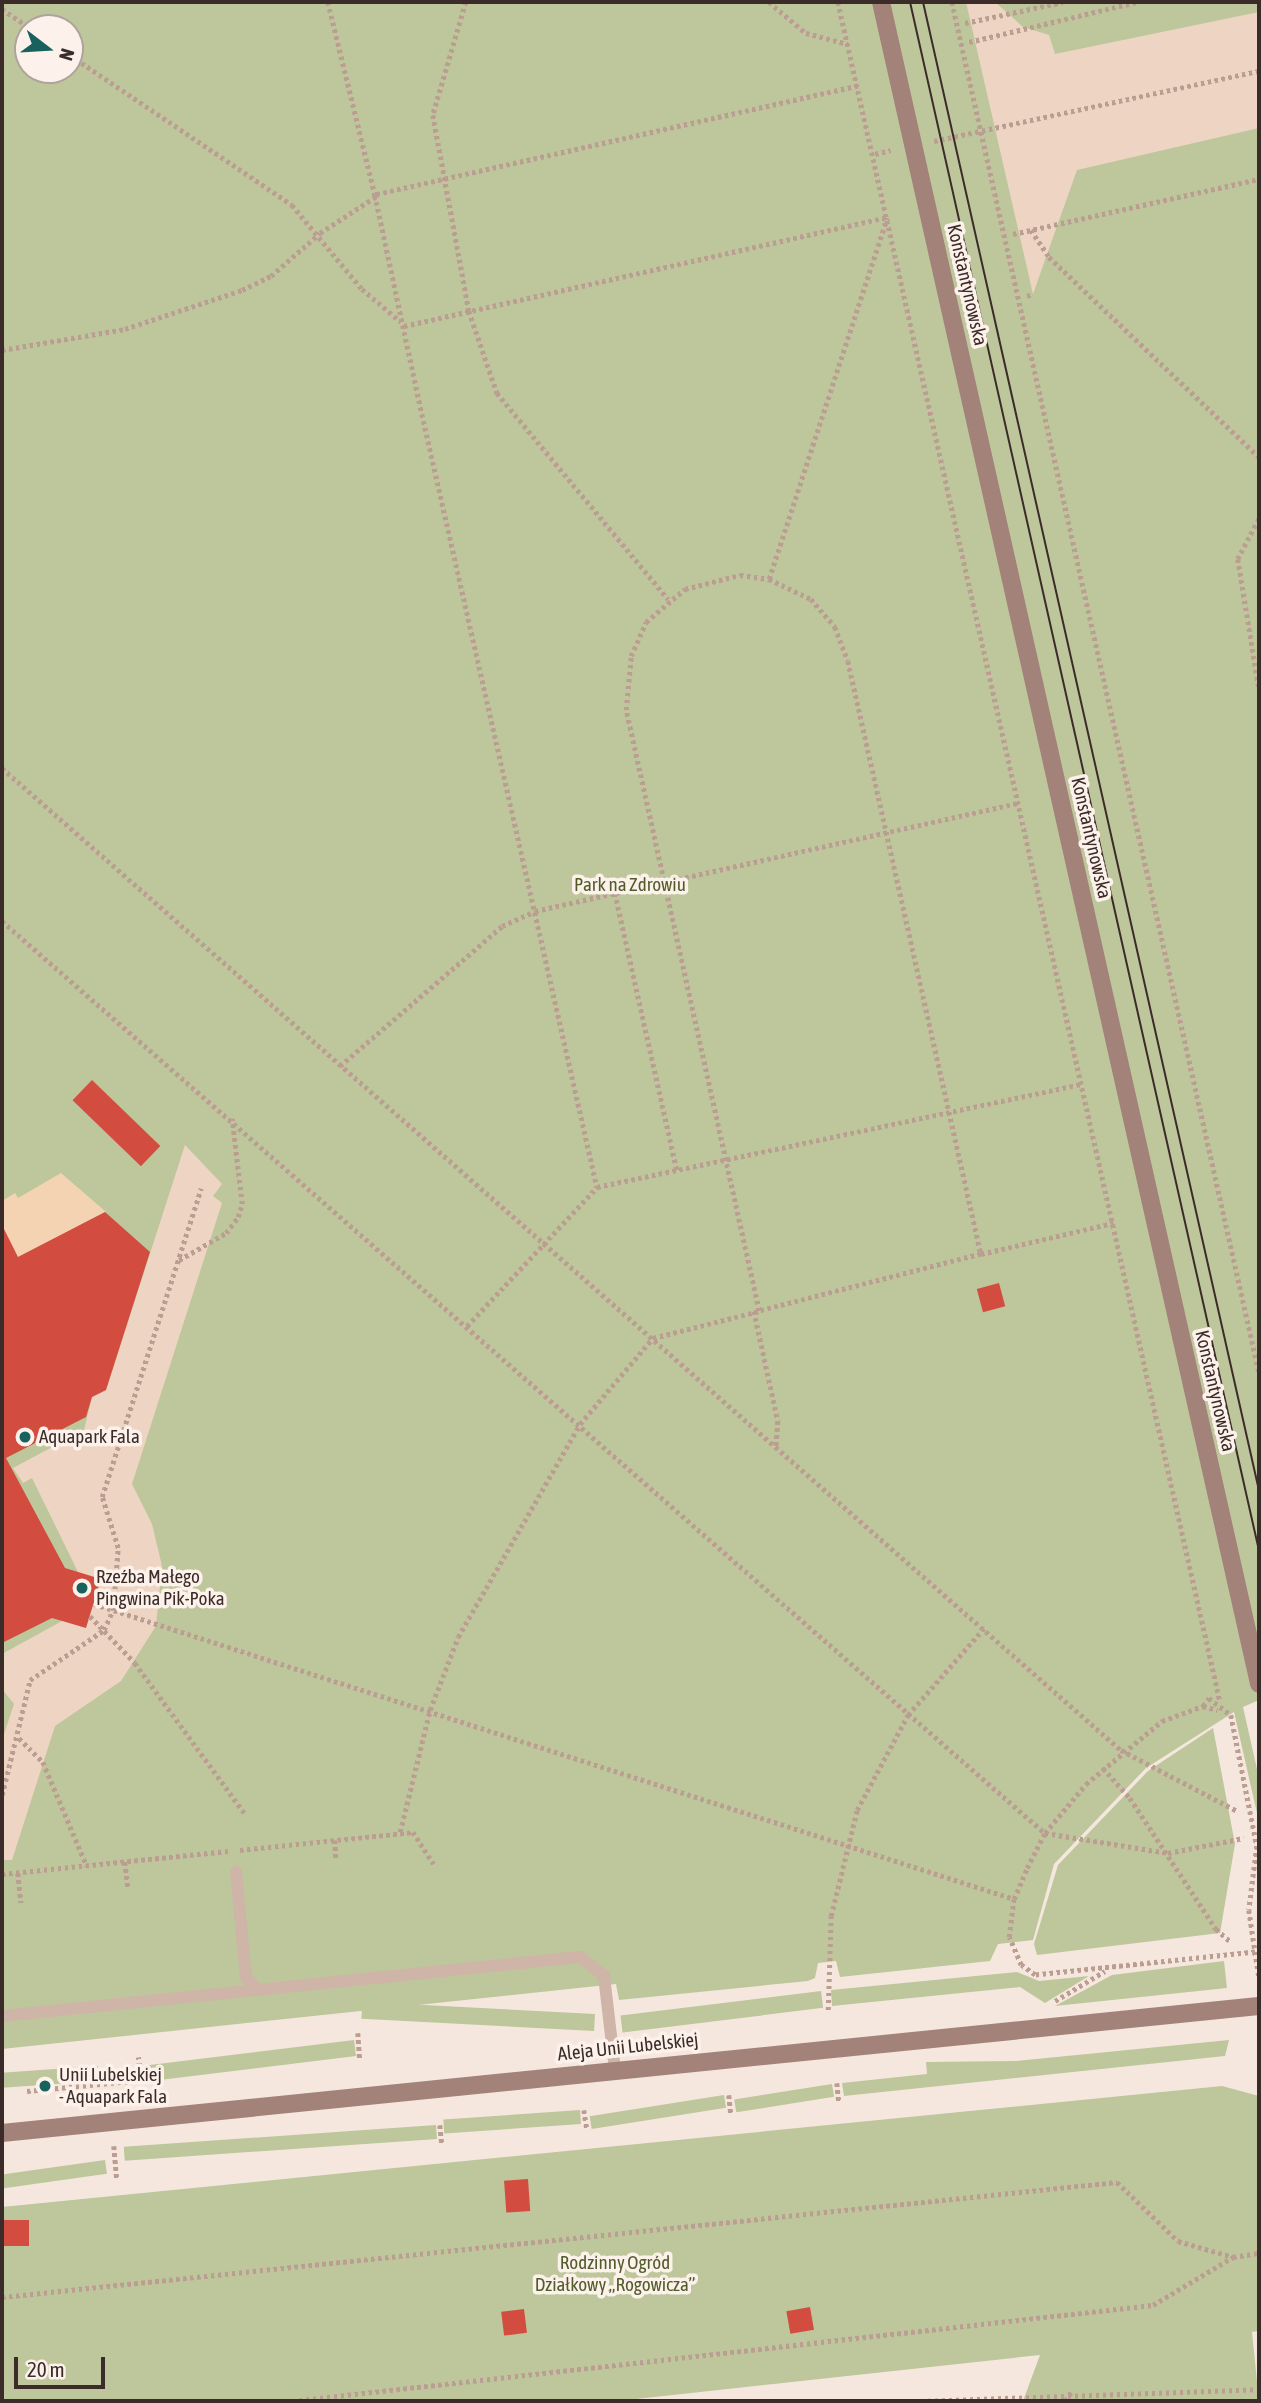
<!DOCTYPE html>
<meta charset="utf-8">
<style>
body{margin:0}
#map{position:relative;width:1261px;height:2403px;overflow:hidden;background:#f5e7de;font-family:"Asap Condensed",sans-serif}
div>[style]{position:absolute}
.green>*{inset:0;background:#bec69c;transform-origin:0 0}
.sand>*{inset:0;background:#f3d3b1}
.plaza>*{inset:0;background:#eed5c3}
.building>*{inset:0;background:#d24d3f;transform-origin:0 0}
.path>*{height:4.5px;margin-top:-2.25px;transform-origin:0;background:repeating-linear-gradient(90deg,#bb9d92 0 3.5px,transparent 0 7px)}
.lane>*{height:12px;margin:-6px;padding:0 6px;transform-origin:6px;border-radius:6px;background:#cfb4a8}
.secondary>*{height:18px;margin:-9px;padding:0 9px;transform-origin:9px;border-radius:9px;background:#a38279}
.tram>*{height:2px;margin:-1px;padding:0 1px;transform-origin:1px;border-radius:1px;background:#3b2c29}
.dots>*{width:19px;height:19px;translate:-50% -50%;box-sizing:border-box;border:4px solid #fcf2eb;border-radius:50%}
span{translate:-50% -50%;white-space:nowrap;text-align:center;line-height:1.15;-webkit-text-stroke:7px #fcf2eb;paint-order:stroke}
.street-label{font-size:19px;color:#3b2c29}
.park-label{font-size:19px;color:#515c2a}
.poi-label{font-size:19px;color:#3b2c29}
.left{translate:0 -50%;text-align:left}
.frame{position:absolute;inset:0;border:4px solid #3b2c29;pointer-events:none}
.north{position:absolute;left:14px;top:14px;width:70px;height:70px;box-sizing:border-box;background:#fcf2eb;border:2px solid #afa39d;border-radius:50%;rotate:107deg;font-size:19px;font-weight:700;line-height:28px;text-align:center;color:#3b2c29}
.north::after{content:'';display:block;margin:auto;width:24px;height:32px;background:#19615c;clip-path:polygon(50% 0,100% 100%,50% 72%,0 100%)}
.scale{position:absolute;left:14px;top:2357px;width:91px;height:32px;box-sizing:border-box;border:4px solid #3b2c29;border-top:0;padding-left:9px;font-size:21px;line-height:24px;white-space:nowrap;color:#3b2c29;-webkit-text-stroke:5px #fcf2eb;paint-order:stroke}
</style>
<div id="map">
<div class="green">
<i style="clip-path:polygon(evenodd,2px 2px,1259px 2px,1259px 1700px,1243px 1707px,1259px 1778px,1259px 1822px,1234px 1712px,1146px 1768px,1054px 1864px,1033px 1940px,998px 1944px,990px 1961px,840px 1977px,836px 1961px,818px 1963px,815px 1978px,808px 1981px,619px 2000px,616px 1984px,2px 2049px,2px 2px,28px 28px,70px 28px,70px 70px,28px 70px,28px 28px)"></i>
<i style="clip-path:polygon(1213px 1728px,1235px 1844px,1220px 1933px,1037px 1955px,1034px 1944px,1058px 1865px,1148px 1771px)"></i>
<i style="clip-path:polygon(1224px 1961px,1227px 1988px,1055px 2006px,1112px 1975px)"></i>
<i style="clip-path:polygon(1017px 1972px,1039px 1981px,1089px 1976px,1045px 2003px,1020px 1987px,832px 2006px,831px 1990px)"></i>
<i style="left:821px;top:1991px;width:17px;height:202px;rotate:83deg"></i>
<i style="left:595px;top:2014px;width:17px;height:233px;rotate:93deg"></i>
<i style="left:354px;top:2040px;width:16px;height:212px;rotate:83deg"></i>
<i style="clip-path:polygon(1229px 2040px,1225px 2056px,844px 2096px,842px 2083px,927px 2074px,926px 2062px,1015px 2061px)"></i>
<i style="left:98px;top:2066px;width:15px;height:97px;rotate:86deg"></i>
<i style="left:832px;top:2084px;width:13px;height:99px;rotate:81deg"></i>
<i style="clip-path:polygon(1222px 2086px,1259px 2096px,1259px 2331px,1252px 2332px,1259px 2401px,1023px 2401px,1040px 2355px,618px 2401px,2px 2401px,2px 2207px)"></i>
<i style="left:724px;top:2095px;width:13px;height:136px;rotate:81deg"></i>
<i style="left:580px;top:2110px;width:14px;height:137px;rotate:86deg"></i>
<i style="left:436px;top:2125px;width:14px;height:313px;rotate:86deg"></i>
<i style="left:105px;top:2160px;width:14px;height:104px;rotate:82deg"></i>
</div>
<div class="sand">
<i style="clip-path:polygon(61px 1173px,106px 1212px,18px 1257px,2px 1234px,2px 1201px,15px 1193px,18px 1198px)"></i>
</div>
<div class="plaza">
<i style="clip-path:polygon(966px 2px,995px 2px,1023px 27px,1049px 35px,1055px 54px,1259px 12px,1259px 128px,1077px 170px,1033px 294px)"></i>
<i style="clip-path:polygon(185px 1145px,222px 1184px,213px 1196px,222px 1203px,132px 1484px,152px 1524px,162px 1566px,156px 1626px,121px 1681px,55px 1726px,12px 1860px,2px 1860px,2px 1740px,14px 1704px,2px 1689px,2px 1654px,62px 1621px,78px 1572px,32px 1478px,23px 1483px,13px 1468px,84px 1430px,92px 1397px,106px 1390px)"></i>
</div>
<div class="building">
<i style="left:92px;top:1080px;width:95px;height:28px;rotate:44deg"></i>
<i style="clip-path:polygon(105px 1212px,150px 1252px,106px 1390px,92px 1397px,86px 1417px,6px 1458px,65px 1568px,101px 1579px,86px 1628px,52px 1618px,2px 1643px,2px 1225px,18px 1257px)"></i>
<i style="left:999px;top:1283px;width:24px;height:23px;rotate:75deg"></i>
<i style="left:528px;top:2179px;width:32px;height:24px;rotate:86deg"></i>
<i style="left:29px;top:2220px;width:26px;height:25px;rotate:90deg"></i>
<i style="left:810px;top:2307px;width:23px;height:24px;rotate:80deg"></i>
<i style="left:524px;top:2309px;width:24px;height:23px;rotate:83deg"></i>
</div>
<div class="path">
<i style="left:328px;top:2px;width:199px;rotate:76.3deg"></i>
<i style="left:466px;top:2px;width:118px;rotate:106.3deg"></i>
<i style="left:433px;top:115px;width:199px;rotate:79.6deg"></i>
<i style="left:469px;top:311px;width:87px;rotate:71.1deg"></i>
<i style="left:497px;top:393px;width:268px;rotate:50.3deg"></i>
<i style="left:769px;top:2px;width:48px;rotate:40deg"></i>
<i style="left:806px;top:33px;width:43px;rotate:14.7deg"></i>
<i style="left:838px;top:2px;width:1741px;rotate:77.33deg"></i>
<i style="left:952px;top:2px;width:1404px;rotate:77.37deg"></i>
<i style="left:2px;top:9px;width:34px;rotate:34deg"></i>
<i style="left:965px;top:23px;width:100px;rotate:-12.1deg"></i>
<i style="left:969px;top:42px;width:173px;rotate:-13.4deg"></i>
<i style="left:70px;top:55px;width:268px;rotate:34deg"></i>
<i style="left:292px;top:205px;width:109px;rotate:50.2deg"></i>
<i style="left:362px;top:289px;width:51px;rotate:40.2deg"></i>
<i style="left:858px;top:86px;width:495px;rotate:167.3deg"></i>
<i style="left:375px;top:195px;width:224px;rotate:77.9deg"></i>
<i style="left:422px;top:414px;width:793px;rotate:77.24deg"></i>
<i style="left:597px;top:1187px;width:496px;rotate:-12deg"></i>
<i style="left:934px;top:141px;width:332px;rotate:-12.2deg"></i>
<i style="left:875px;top:154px;width:16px;rotate:-14deg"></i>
<i style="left:1031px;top:230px;width:32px;rotate:56deg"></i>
<i style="left:1049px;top:257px;width:290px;rotate:43.6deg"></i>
<i style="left:1013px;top:234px;width:252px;rotate:-12.6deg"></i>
<i style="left:1027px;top:296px;width:6px;rotate:-18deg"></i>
<i style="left:404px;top:326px;width:495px;rotate:-12.7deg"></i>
<i style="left:2px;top:350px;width:125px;rotate:-9.7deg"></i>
<i style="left:125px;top:329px;width:123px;rotate:-18.4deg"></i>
<i style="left:242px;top:290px;width:32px;rotate:-26deg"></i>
<i style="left:271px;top:276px;width:65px;rotate:-41.3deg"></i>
<i style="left:320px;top:233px;width:66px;rotate:-33.2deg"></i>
<i style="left:1259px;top:519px;width:45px;rotate:117.7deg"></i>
<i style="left:1238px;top:559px;width:132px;rotate:80.8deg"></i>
<i style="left:769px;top:579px;width:380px;rotate:-71.9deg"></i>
<i style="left:2px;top:768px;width:1489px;rotate:41.27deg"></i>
<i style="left:1121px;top:1750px;width:133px;rotate:27.7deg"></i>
<i style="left:615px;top:893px;width:285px;rotate:77.4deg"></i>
<i style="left:2px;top:921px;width:1385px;rotate:41.17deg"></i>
<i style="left:1045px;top:1833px;width:125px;rotate:9.2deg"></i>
<i style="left:1168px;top:1853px;width:77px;rotate:-11.2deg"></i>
<i style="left:340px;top:1066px;width:214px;rotate:-40.8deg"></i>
<i style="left:502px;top:926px;width:36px;rotate:-24deg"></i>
<i style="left:535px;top:911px;width:496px;rotate:-12.6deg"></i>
<i style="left:981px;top:1254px;width:136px;rotate:-13.2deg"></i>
<i style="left:179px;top:1260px;width:54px;rotate:-29.9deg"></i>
<i style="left:226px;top:1233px;width:20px;rotate:-53deg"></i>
<i style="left:238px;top:1217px;width:14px;rotate:-73deg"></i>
<i style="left:242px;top:1204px;width:86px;rotate:-96.7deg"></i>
<i style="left:754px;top:1311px;width:113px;rotate:77.7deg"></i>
<i style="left:778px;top:1421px;width:26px;rotate:94deg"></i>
<i style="left:467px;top:1326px;width:190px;rotate:-46.9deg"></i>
<i style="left:94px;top:1604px;width:966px;rotate:17.78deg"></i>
<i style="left:90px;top:1616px;width:65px;rotate:46.2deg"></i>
<i style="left:135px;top:1663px;width:188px;rotate:53.9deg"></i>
<i style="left:1203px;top:1706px;width:15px;rotate:16deg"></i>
<i style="left:19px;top:1738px;width:34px;rotate:45deg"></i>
<i style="left:43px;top:1762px;width:113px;rotate:67.1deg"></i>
<i style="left:1103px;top:1768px;width:40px;rotate:48deg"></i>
<i style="left:1130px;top:1798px;width:157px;rotate:56.7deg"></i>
<i style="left:1216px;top:1929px;width:20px;rotate:41deg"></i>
<i style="left:2px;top:1795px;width:118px;rotate:-76.3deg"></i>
<i style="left:30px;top:1680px;width:89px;rotate:-34deg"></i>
<i style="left:104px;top:1630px;width:22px;rotate:-66deg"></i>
<i style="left:113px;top:1610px;width:62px;rotate:-85.4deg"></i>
<i style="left:118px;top:1548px;width:53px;rotate:-107.4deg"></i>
<i style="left:102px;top:1497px;width:324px;rotate:-72.2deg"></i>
<i style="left:400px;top:1832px;width:126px;rotate:-76.2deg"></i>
<i style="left:430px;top:1710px;width:78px;rotate:-69deg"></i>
<i style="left:458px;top:1637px;width:245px;rotate:-60.2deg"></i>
<i style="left:580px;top:1424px;width:113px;rotate:-49.7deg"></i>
<i style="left:653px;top:1338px;width:109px;rotate:-14.3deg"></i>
<i style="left:759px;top:1311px;width:616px;rotate:-102.48deg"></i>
<i style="left:626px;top:710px;width:54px;rotate:-84.7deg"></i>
<i style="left:631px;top:656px;width:37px;rotate:-66deg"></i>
<i style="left:646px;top:622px;width:51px;rotate:-40.2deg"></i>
<i style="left:685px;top:589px;width:57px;rotate:-14.3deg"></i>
<i style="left:740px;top:575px;width:29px;rotate:8deg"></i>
<i style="left:769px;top:579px;width:47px;rotate:25.5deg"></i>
<i style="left:811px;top:599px;width:37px;rotate:49deg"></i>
<i style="left:835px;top:627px;width:36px;rotate:69deg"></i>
<i style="left:848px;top:661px;width:608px;rotate:77.36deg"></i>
<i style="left:981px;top:1254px;width:229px;rotate:165.6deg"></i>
<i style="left:335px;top:1840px;width:18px;rotate:87deg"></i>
<i style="left:240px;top:1850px;width:174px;rotate:-5.9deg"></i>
<i style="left:413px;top:1832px;width:38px;rotate:57deg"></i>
<i style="left:125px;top:1862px;width:25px;rotate:83deg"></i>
<i style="left:18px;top:1873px;width:30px;rotate:84deg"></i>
<i style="left:2px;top:1874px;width:227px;rotate:-5.8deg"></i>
<i style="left:1255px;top:1952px;width:221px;rotate:174deg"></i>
<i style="left:1035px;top:1975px;width:17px;rotate:-144deg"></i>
<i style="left:1021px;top:1965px;width:30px;rotate:-113deg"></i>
<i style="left:1009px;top:1937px;width:38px;rotate:-83deg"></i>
<i style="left:1014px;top:1899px;width:34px;rotate:-67deg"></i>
<i style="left:1027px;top:1868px;width:39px;rotate:-63deg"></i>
<i style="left:1045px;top:1833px;width:64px;rotate:-50.1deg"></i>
<i style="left:1086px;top:1784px;width:99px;rotate:-39.7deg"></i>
<i style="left:1162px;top:1721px;width:44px;rotate:-20.1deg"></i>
<i style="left:1203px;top:1706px;width:10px;rotate:-53deg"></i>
<i style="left:1209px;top:1698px;width:28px;rotate:38deg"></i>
<i style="left:1231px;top:1715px;width:134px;rotate:78.8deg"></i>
<i style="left:1257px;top:1846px;width:64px;rotate:97.1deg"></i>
<i style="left:1249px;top:1910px;width:68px;rotate:81.5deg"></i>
<i style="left:1055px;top:2001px;width:58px;rotate:-31deg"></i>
<i style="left:828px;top:2010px;width:94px;rotate:-88.2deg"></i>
<i style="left:831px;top:1916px;width:109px;rotate:-76.2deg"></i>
<i style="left:857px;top:1810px;width:108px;rotate:-61.8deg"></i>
<i style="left:908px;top:1715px;width:117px;rotate:-48.8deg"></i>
<i style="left:358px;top:2033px;width:26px;rotate:86deg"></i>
<i style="left:837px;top:2083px;width:20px;rotate:84deg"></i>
<i style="left:27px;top:2091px;width:115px;rotate:-5.5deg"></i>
<i style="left:141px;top:2080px;width:23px;rotate:-97deg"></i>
<i style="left:729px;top:2095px;width:19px;rotate:84deg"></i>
<i style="left:584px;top:2110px;width:20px;rotate:81deg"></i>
<i style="left:440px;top:2125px;width:20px;rotate:84deg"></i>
<i style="left:114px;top:2146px;width:33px;rotate:85deg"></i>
<i style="left:2px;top:2297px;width:1121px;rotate:-5.89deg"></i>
<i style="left:1117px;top:2182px;width:85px;rotate:44deg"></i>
<i style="left:1178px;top:2241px;width:57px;rotate:16.2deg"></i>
<i style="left:292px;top:2401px;width:866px;rotate:-6.36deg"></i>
<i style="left:1153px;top:2305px;width:93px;rotate:-31deg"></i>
<i style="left:1233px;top:2257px;width:26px;rotate:-9deg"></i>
<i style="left:921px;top:2401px;width:338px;rotate:-2deg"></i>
<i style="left:1065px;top:2401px;width:11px;rotate:-56deg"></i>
</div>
<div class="lane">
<i style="left:236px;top:1872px;width:105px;rotate:84.6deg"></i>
<i style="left:246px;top:1977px;width:18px;rotate:47deg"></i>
<i style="left:2px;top:2016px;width:581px;rotate:-5.83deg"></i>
<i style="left:580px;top:1957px;width:31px;rotate:38deg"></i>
<i style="left:604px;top:1976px;width:94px;rotate:83.3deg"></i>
</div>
<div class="secondary">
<i style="left:881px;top:2px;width:1724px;rotate:77.33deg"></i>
<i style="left:2px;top:2133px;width:1263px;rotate:-5.77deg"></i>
</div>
<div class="tram">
<i style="left:910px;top:2px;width:1588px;rotate:77.3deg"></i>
<i style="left:923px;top:2px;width:1526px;rotate:77.28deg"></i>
</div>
<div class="dots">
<i style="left:25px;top:1437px;background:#19615c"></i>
<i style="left:82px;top:1588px;background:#19615c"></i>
<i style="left:45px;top:2086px;background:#19615c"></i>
</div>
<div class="street-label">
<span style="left:967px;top:285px;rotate:77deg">Konstantynowska</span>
<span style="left:1091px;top:838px;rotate:77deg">Konstantynowska</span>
<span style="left:1215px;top:1391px;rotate:77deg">Konstantynowska</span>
<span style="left:628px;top:2047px;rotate:-6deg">Aleja Unii Lubelskiej</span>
</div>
<div class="park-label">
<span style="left:630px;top:885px">Park na Zdrowiu</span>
<span style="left:615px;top:2274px">Rodzinny Ogród<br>Działkowy „Rogowicza”</span>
</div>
<div class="poi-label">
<span class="left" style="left:39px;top:1437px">Aquapark Fala</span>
<span class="left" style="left:96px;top:1588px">Rzeźba Małego<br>Pingwina Pik-Poka</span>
<span class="left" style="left:59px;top:2086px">Unii Lubelskiej<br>- Aquapark Fala</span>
</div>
<div class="frame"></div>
<div class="north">N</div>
<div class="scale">20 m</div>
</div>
